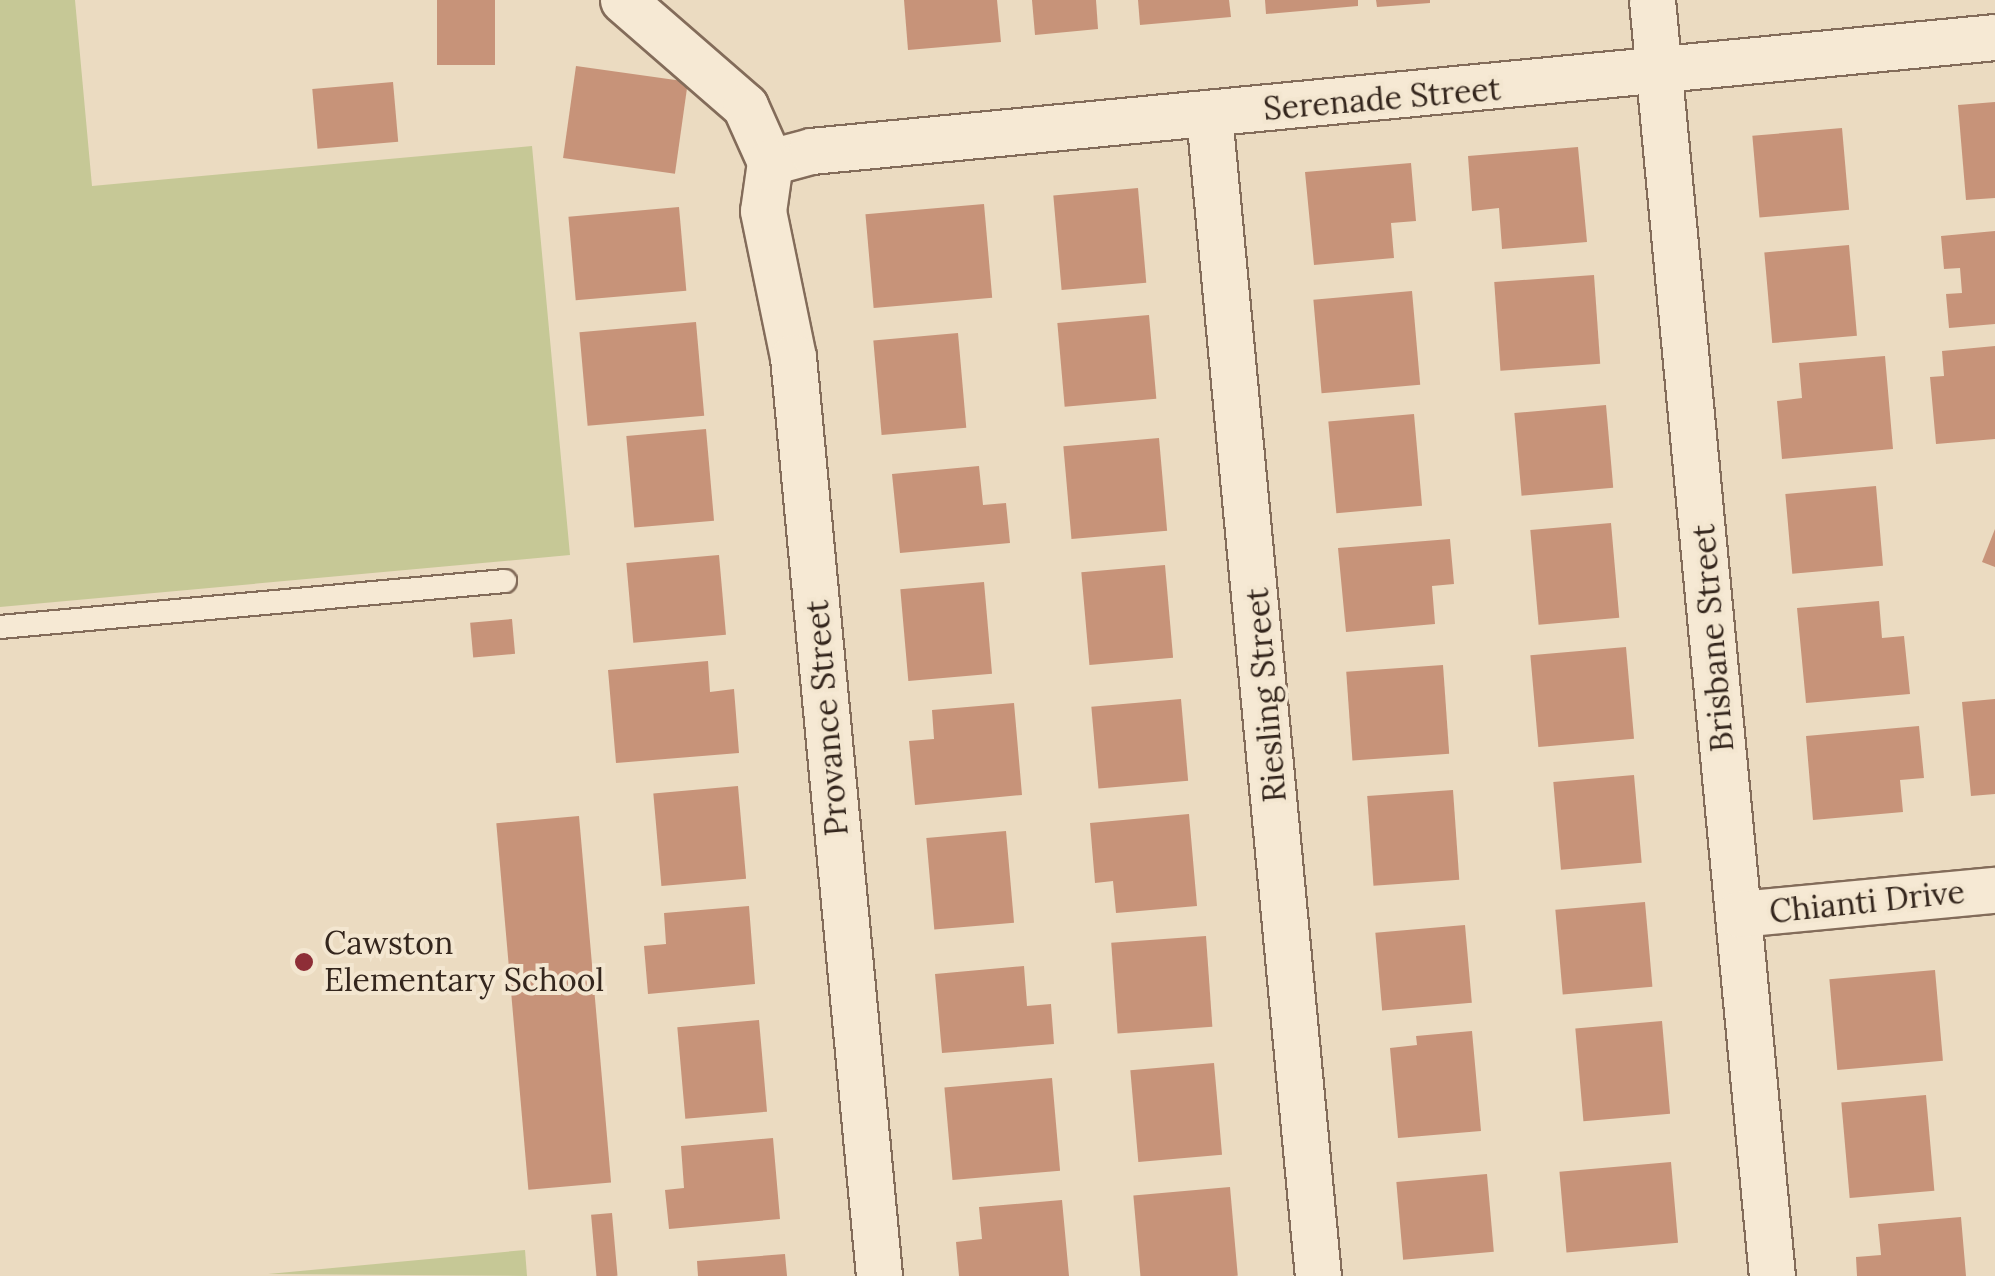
<!DOCTYPE html>
<style>
body{margin:0}
#map{position:relative;width:1995px;height:1276px;overflow:hidden;background:#ebdbc1;font-family:Lora,serif}
div>[style]{position:absolute}
.green>*{inset:0;background:#c6c896}
.building>*{inset:0;background:#c79379;transform-origin:0 0}
.roads{filter:drop-shadow(2px 0 #836c5a) drop-shadow(-2px 0 #836c5a) drop-shadow(0 2px #836c5a) drop-shadow(0 -2px #836c5a)}
.lane>*{height:22px;margin:-11px;padding:0 11px;transform-origin:11px;border-radius:11px;background:#f6e9d4}
.street>*{height:45px;margin:-22.5px;padding:0 22.5px;transform-origin:22.5px;border-radius:22.5px;background:#f6e9d4}
.dots>*{width:28px;height:28px;translate:-50% -50%;box-sizing:border-box;border:5px solid #f3e6d0;border-radius:50%}
span{translate:-50% -50%;white-space:nowrap;text-align:center;line-height:1.15;-webkit-text-stroke:8px #f3e6d0;paint-order:stroke}
.street-label{font-size:32px;color:#34261d}
.poi-label{font-size:32px;color:#34261d}
.left{translate:0 -50%;text-align:left}
</style>
<div id="map">
<div class="green">
<i style="clip-path:polygon(0 0,75px 0,92px 186px,532px 146px,570px 555px,0 607px)"></i>
<i style="clip-path:polygon(525px 1250px,527px 1276px,268px 1274px)"></i>
</div>
<div class="building">
<i style="left:437px;top:0;width:58px;height:65px"></i>
<i style="clip-path:polygon(904px 0,997px 0,1001px 42px,908px 50px)"></i>
<i style="clip-path:polygon(1032px 0,1096px 0,1098px 29px,1035px 35px)"></i>
<i style="clip-path:polygon(1138px 0,1229px 0,1231px 17px,1140px 25px)"></i>
<i style="clip-path:polygon(1265px 0,1358px 0,1358px 6px,1266px 14px)"></i>
<i style="clip-path:polygon(1376px 0,1430px 0,1430px 3px,1377px 7px)"></i>
<i style="left:576px;top:66px;width:113px;height:93px;rotate:8deg"></i>
<i style="left:393px;top:82px;width:60px;height:81px;rotate:85deg"></i>
<i style="clip-path:polygon(1995px 102px,1995px 198px,1966px 200px,1958px 105px)"></i>
<i style="left:1842px;top:128px;width:82px;height:90px;rotate:85deg"></i>
<i style="clip-path:polygon(1578px 147px,1587px 242px,1502px 249px,1499px 208px,1472px 211px,1468px 156px)"></i>
<i style="clip-path:polygon(1411px 163px,1416px 221px,1391px 223px,1394px 258px,1314px 265px,1305px 172px)"></i>
<i style="left:1138px;top:188px;width:95px;height:85px;rotate:85deg"></i>
<i style="left:984px;top:204px;width:94px;height:119px;rotate:85deg"></i>
<i style="left:679px;top:207px;width:84px;height:111px;rotate:85deg"></i>
<i style="clip-path:polygon(1995px 231px,1995px 324px,1949px 328px,1946px 294px,1962px 293px,1960px 268px,1944px 269px,1941px 236px)"></i>
<i style="left:1849px;top:245px;width:91px;height:85px;rotate:85deg"></i>
<i style="left:1594px;top:275px;width:89px;height:100px;rotate:86deg"></i>
<i style="left:1412px;top:291px;width:94px;height:99px;rotate:85deg"></i>
<i style="left:1149px;top:315px;width:84px;height:92px;rotate:85deg"></i>
<i style="left:696px;top:322px;width:94px;height:117px;rotate:85deg"></i>
<i style="left:958px;top:333px;width:95px;height:85px;rotate:85deg"></i>
<i style="clip-path:polygon(1995px 346px,1995px 439px,1936px 444px,1930px 377px,1944px 376px,1942px 351px)"></i>
<i style="clip-path:polygon(1885px 356px,1893px 449px,1782px 459px,1777px 401px,1802px 398px,1799px 363px)"></i>
<i style="left:1606px;top:405px;width:83px;height:92px;rotate:85deg"></i>
<i style="left:1414px;top:414px;width:92px;height:86px;rotate:85deg"></i>
<i style="left:706px;top:429px;width:92px;height:80px;rotate:85deg"></i>
<i style="left:1159px;top:438px;width:93px;height:96px;rotate:85deg"></i>
<i style="clip-path:polygon(979px 466px,983px 505px,1006px 503px,1010px 543px,900px 553px,892px 474px)"></i>
<i style="left:1876px;top:486px;width:80px;height:91px;rotate:85deg"></i>
<i style="left:1611px;top:523px;width:95px;height:81px;rotate:85deg"></i>
<i style="clip-path:polygon(1995px 529px,1995px 567px,1982px 562px)"></i>
<i style="clip-path:polygon(1450px 539px,1454px 584px,1432px 586px,1435px 624px,1346px 632px,1338px 548px)"></i>
<i style="left:719px;top:555px;width:80px;height:93px;rotate:85deg"></i>
<i style="left:1165px;top:565px;width:93px;height:84px;rotate:85deg"></i>
<i style="left:984px;top:582px;width:92px;height:84px;rotate:85deg"></i>
<i style="clip-path:polygon(1879px 601px,1882px 638px,1904px 636px,1910px 694px,1806px 703px,1797px 608px)"></i>
<i style="left:512px;top:619px;width:35px;height:42px;rotate:85deg"></i>
<i style="left:1626px;top:647px;width:92px;height:96px;rotate:85deg"></i>
<i style="clip-path:polygon(708px 661px,710px 692px,734px 689px,739px 753px,616px 763px,608px 670px)"></i>
<i style="left:1443px;top:665px;width:89px;height:97px;rotate:86deg"></i>
<i style="left:1181px;top:699px;width:82px;height:90px;rotate:85deg"></i>
<i style="clip-path:polygon(1995px 699px,1995px 794px,1971px 796px,1962px 702px)"></i>
<i style="clip-path:polygon(1014px 703px,1022px 795px,915px 805px,909px 741px,934px 739px,932px 710px)"></i>
<i style="clip-path:polygon(1919px 726px,1924px 778px,1900px 780px,1903px 812px,1813px 820px,1806px 736px)"></i>
<i style="left:1634px;top:775px;width:88px;height:81px;rotate:85deg"></i>
<i style="left:738px;top:786px;width:93px;height:85px;rotate:85deg"></i>
<i style="left:1453px;top:790px;width:90px;height:86px;rotate:86deg"></i>
<i style="clip-path:polygon(1189px 814px,1197px 906px,1116px 913px,1113px 881px,1095px 883px,1090px 823px)"></i>
<i style="left:579px;top:816px;width:368px;height:83px;rotate:85deg"></i>
<i style="left:1006px;top:831px;width:92px;height:80px;rotate:85deg"></i>
<i style="left:1645px;top:902px;width:85px;height:90px;rotate:85deg"></i>
<i style="clip-path:polygon(749px 906px,755px 984px,648px 994px,644px 946px,666px 944px,664px 913px)"></i>
<i style="left:1465px;top:925px;width:78px;height:90px;rotate:85deg"></i>
<i style="left:1206px;top:936px;width:91px;height:95px;rotate:86deg"></i>
<i style="clip-path:polygon(1024px 966px,1027px 1006px,1051px 1004px,1054px 1044px,942px 1053px,935px 974px)"></i>
<i style="left:1935px;top:970px;width:91px;height:106px;rotate:85deg"></i>
<i style="left:759px;top:1020px;width:92px;height:82px;rotate:85deg"></i>
<i style="left:1662px;top:1021px;width:93px;height:87px;rotate:85deg"></i>
<i style="clip-path:polygon(1472px 1031px,1481px 1131px,1398px 1138px,1390px 1048px,1417px 1045px,1416px 1036px)"></i>
<i style="left:1214px;top:1063px;width:92px;height:84px;rotate:85deg"></i>
<i style="left:1052px;top:1078px;width:93px;height:108px;rotate:85deg"></i>
<i style="left:1926px;top:1095px;width:96px;height:85px;rotate:85deg"></i>
<i style="clip-path:polygon(773px 1138px,780px 1219px,669px 1229px,665px 1190px,684px 1188px,681px 1146px)"></i>
<i style="left:1671px;top:1162px;width:81px;height:112px;rotate:85deg"></i>
<i style="left:1487px;top:1174px;width:78px;height:91px;rotate:85deg"></i>
<i style="left:1230px;top:1187px;width:89px;height:97px;rotate:85deg"></i>
<i style="clip-path:polygon(1062px 1200px,1069px 1276px,959px 1276px,956px 1242px,982px 1239px,979px 1207px)"></i>
<i style="left:612px;top:1213px;width:63px;height:21px;rotate:85deg"></i>
<i style="clip-path:polygon(1961px 1217px,1966px 1276px,1857px 1276px,1856px 1257px,1881px 1255px,1878px 1224px)"></i>
<i style="clip-path:polygon(785px 1254px,787px 1276px,698px 1276px,697px 1261px)"></i>
</div>
<div class="roads">
<div class="lane">
<i style="left:0;top:627px;width:507px;rotate:-5.2deg"></i>
</div>
<div class="street">
<i style="left:623px;top:0;width:162px;rotate:41deg"></i>
<i style="left:745px;top:106px;width:61px;rotate:65.9deg"></i>
<i style="left:1652px;top:0;width:1282px;rotate:84.63deg"></i>
<i style="left:1209px;top:115px;width:1166px;rotate:84.64deg"></i>
<i style="left:770px;top:162px;width:42px;rotate:-15deg"></i>
<i style="left:811px;top:151px;width:1189px;rotate:-5.5deg"></i>
<i style="left:770px;top:162px;width:49px;rotate:98.1deg"></i>
<i style="left:763px;top:211px;width:149px;rotate:78.4deg"></i>
<i style="left:793px;top:357px;width:923px;rotate:84.65deg"></i>
<i style="left:1739px;top:914px;width:257px;rotate:-5.4deg"></i>
</div>
</div>
<div class="dots">
<i style="left:304px;top:962px;background:#8e2e37"></i>
</div>
<div class="street-label">
<span style="left:1382px;top:99px;rotate:-5deg">Serenade Street</span>
<span style="left:1713px;top:638px;rotate:-95deg">Brisbane Street</span>
<span style="left:1266px;top:695px;rotate:-95deg">Riesling Street</span>
<span style="left:827px;top:718px;rotate:-95deg">Provance Street</span>
<span style="left:1867px;top:902px;rotate:-6deg">Chianti Drive</span>
</div>
<div class="poi-label">
<span class="left" style="left:324px;top:962px">Cawston<br>Elementary School</span>
</div>
</div>
